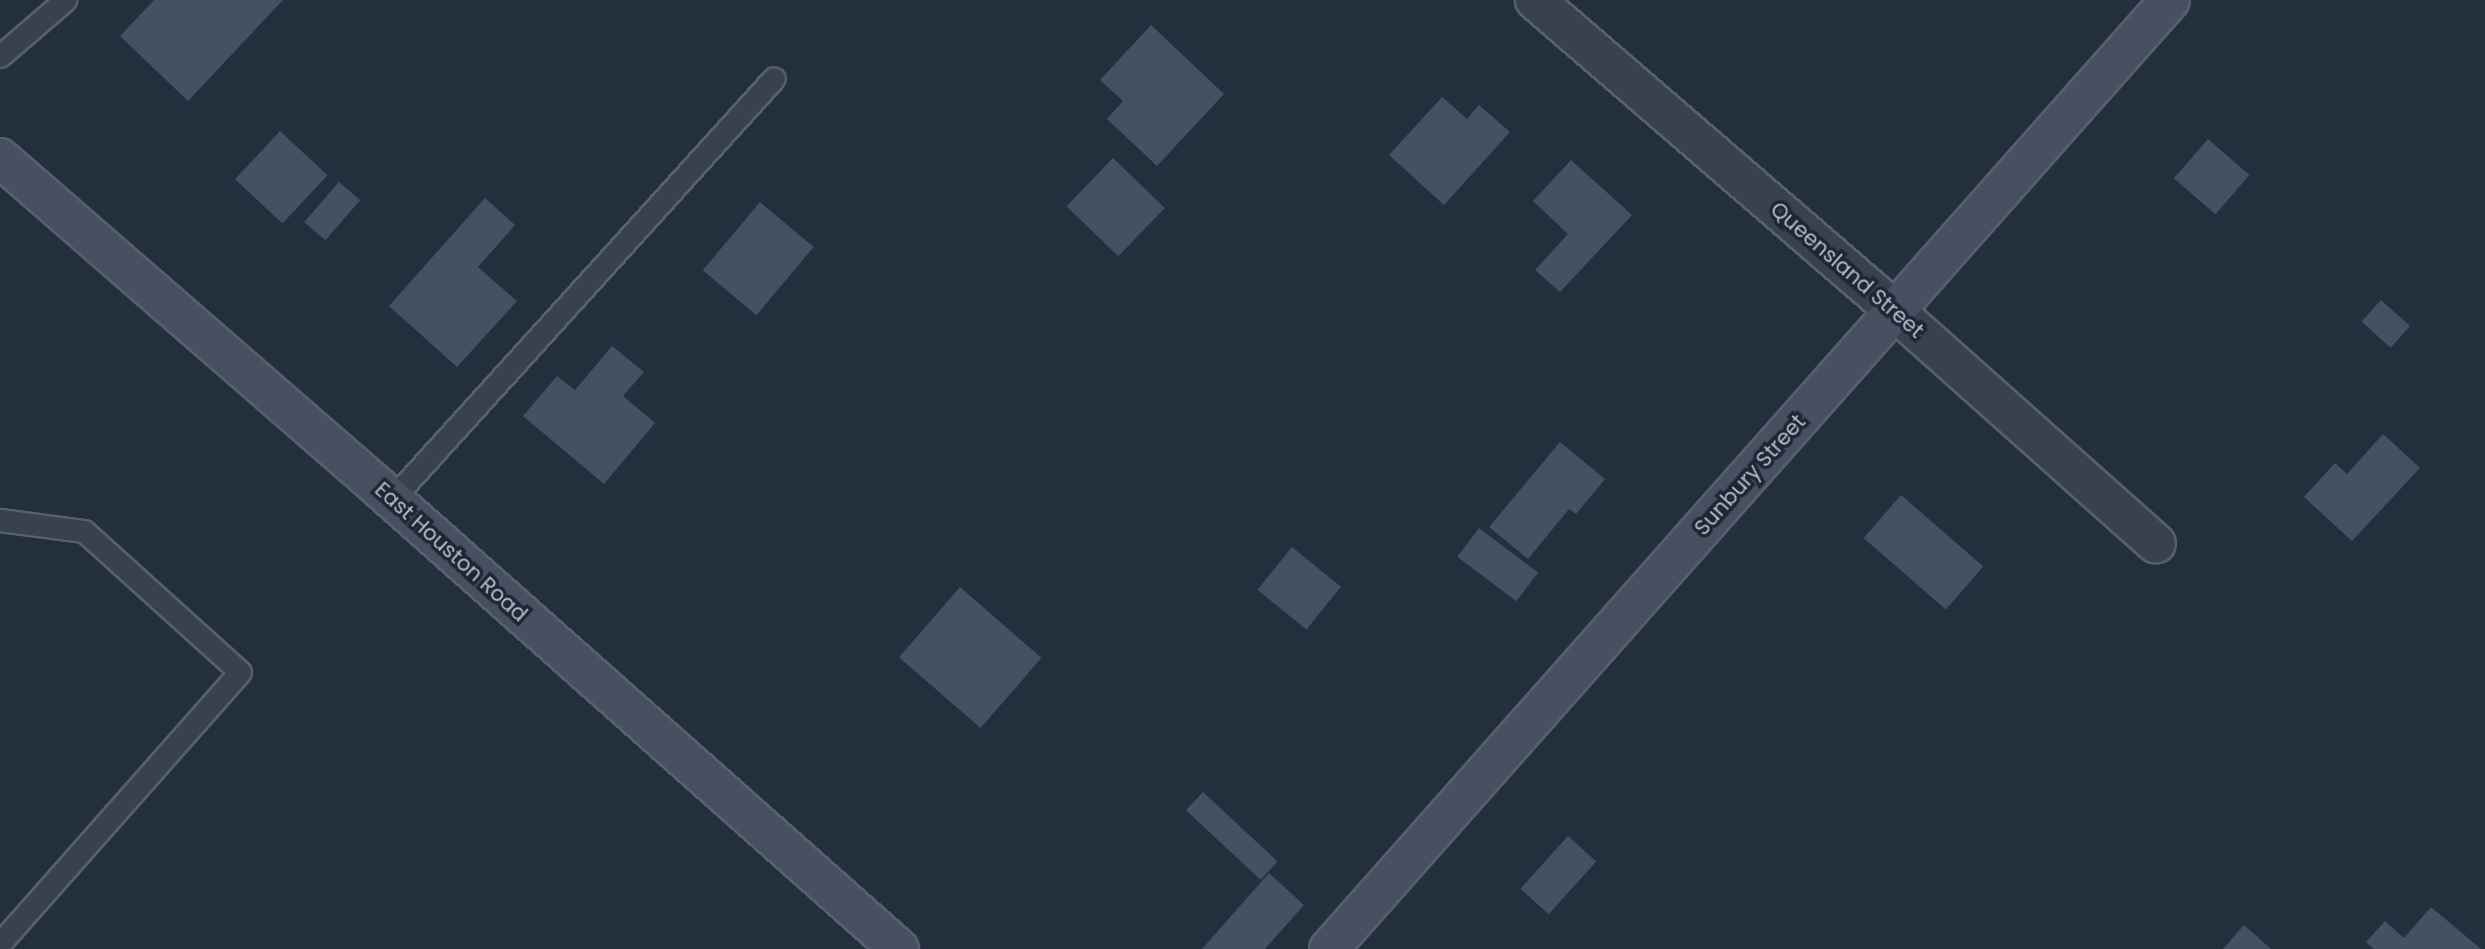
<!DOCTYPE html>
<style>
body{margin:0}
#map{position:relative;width:2485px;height:949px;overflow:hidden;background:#242f3e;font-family:Poppins,sans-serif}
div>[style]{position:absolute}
.building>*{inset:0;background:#455162;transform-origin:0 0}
.roads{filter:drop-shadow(2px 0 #565f6c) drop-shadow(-2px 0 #565f6c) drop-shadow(0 2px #565f6c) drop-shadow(0 -2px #565f6c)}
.lane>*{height:21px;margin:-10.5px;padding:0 10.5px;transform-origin:10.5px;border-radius:10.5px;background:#38414e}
.street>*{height:38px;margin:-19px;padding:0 19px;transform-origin:19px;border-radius:19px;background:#38414e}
.secondary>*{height:38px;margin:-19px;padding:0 19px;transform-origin:19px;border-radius:19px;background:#465061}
span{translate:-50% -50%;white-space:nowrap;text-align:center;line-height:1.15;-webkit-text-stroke:7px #1d2633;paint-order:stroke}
.street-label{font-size:21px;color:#b4bcc9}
</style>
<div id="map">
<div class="building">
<i style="clip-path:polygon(154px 0,283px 0,188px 101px,120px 36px)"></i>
<i style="clip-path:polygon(1151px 25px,1224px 94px,1157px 166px,1107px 119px,1123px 101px,1100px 80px)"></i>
<i style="clip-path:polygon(1442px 97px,1467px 119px,1479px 105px,1510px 132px,1444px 205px,1389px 155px)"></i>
<i style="left:280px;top:131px;width:65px;height:66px;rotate:43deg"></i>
<i style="left:2208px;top:139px;width:55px;height:52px;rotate:41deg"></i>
<i style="left:1113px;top:158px;width:72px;height:67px;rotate:44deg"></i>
<i style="clip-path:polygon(1571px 160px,1632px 215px,1560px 292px,1535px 270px,1568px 234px,1533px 201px)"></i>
<i style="left:339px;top:182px;width:28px;height:53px;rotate:41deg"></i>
<i style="clip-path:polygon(485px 198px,515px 225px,478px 267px,517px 301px,457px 367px,389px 306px)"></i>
<i style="left:760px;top:202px;width:70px;height:89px;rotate:40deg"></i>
<i style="left:2381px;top:300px;width:39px;height:29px;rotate:42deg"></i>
<i style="clip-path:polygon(612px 346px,644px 372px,623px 396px,655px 423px,604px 484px,523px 416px,557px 376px,575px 390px)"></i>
<i style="clip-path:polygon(2383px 434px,2420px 468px,2352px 541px,2304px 497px,2335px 463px,2347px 474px)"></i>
<i style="clip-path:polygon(1560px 442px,1605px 479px,1576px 514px,1569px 509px,1528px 559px,1489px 527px)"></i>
<i style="left:1901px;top:495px;width:109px;height:57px;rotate:41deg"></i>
<i style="left:1479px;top:528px;width:74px;height:36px;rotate:37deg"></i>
<i style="left:1292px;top:547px;width:63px;height:55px;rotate:39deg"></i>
<i style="left:960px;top:587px;width:108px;height:93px;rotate:41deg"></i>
<i style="left:1203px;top:792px;width:102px;height:25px;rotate:43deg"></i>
<i style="left:1568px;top:836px;width:38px;height:71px;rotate:42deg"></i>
<i style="clip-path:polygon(1269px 873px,1304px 905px,1265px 949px,1202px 949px)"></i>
<i style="clip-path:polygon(2431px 907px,2481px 949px,2374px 949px,2366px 942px,2385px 921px,2404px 938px)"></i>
<i style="clip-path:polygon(2244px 925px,2271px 949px,2223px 949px)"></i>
</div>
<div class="roads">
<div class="lane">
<i style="left:0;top:56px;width:86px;rotate:-40.7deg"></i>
<i style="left:392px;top:499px;width:568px;rotate:-47.78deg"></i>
<i style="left:0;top:520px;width:85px;rotate:7.5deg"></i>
<i style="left:84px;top:531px;width:210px;rotate:42.1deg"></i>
<i style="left:240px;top:672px;width:362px;rotate:131.5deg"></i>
</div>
<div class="street">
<i style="left:1535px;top:0;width:477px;rotate:40.8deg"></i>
<i style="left:1896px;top:312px;width:348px;rotate:41.7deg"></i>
</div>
<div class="secondary">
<i style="left:0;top:158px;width:498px;rotate:41deg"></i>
<i style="left:376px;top:485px;width:699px;rotate:41.58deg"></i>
<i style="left:1329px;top:949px;width:1268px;rotate:-48.45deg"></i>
</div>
</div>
<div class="street-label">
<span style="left:1847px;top:270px;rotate:41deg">Queensland Street</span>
<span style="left:1750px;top:475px;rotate:-48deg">Sunbury Street</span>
<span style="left:451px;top:552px;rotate:42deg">East Houston Road</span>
</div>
</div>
